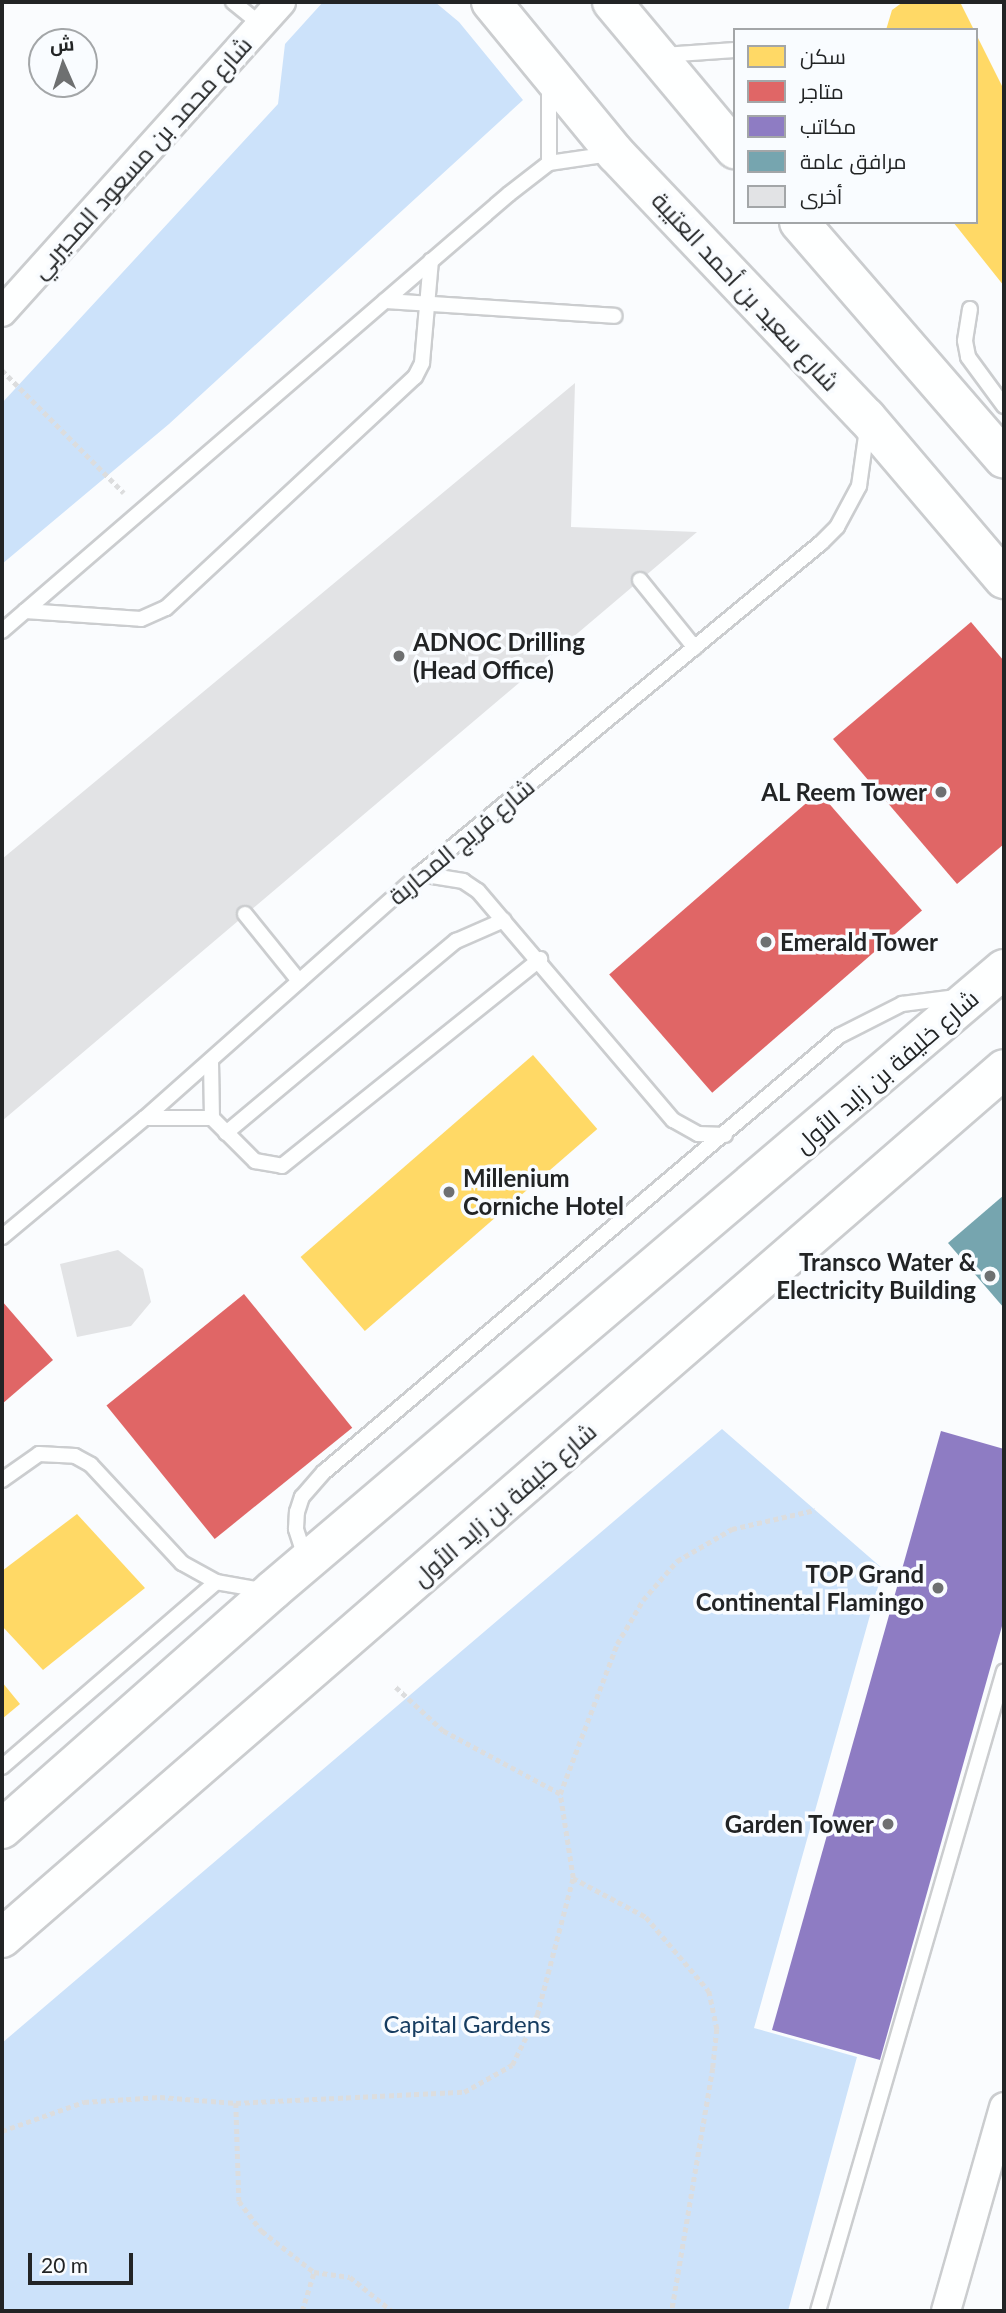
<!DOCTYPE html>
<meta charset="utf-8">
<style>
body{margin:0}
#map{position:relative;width:1006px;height:2313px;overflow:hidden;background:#fafcfe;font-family:Lato,Cairo,sans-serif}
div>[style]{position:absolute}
.green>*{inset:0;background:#cce2fa}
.homes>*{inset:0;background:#ffd966;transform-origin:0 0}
.shops>*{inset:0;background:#e06666;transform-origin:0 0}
.offices>*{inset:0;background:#8e7cc3}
.public>*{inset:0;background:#76a5af}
.building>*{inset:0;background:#e2e3e5}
.path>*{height:4.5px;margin-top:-2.25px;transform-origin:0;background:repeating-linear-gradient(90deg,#dcddde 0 5px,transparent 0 8.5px)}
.roads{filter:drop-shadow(2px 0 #cbcdcf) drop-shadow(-2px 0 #cbcdcf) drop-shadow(0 2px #cbcdcf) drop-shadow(0 -2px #cbcdcf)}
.service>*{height:14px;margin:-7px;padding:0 7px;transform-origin:7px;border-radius:7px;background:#feffff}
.minor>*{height:28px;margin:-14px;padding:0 14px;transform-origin:14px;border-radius:14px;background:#feffff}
.secondary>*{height:38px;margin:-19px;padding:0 19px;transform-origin:19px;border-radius:19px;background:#feffff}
.dots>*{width:19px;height:19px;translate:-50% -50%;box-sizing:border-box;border:4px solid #f9fcff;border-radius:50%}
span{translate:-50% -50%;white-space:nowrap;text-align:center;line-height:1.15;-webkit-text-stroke:7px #f9fcff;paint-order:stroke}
.street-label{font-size:24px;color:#222425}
.poi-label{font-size:24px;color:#222425;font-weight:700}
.left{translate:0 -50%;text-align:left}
.right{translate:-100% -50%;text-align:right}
.park-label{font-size:24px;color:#163c60}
.frame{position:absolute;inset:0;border:4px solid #222425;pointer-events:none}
.legend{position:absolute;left:733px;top:28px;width:245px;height:196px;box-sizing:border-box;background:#f9fcff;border:2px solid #a3a6a8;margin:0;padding:9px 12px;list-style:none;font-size:21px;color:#222425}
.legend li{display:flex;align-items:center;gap:14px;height:35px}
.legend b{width:35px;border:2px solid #a3a6a8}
.north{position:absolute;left:28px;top:28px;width:70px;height:70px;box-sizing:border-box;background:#f9fcff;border:2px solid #a3a6a8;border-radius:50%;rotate:357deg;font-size:19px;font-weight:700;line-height:28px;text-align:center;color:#222425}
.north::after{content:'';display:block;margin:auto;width:24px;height:32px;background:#6e7071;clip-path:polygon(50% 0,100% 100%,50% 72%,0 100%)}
.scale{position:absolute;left:28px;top:2253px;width:105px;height:32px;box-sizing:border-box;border:4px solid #222425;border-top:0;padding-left:9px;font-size:21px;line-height:24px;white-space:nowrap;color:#222425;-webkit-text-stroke:5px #f9fcff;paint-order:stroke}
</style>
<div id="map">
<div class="green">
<i style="clip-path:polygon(323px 2px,435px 2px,459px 22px,523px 100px,169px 424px,2px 564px,2px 403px,278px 104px,285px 44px)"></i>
<i style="clip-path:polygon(722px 1429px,883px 1569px,754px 2028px,857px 2057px,788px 2311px,2px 2311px,2px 2043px)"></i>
</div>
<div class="homes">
<i style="clip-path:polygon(903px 2px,960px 2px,974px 30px,886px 30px,892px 10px)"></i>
<i style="clip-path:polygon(976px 34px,1004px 90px,1004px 286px,953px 222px,976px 222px)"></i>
<i style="left:533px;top:1055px;width:98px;height:308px;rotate:49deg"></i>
<i style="clip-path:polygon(77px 1514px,145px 1588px,43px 1670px,2px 1626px,2px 1571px)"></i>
<i style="clip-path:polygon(2px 1682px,20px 1704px,2px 1719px)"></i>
</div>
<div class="shops">
<i style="clip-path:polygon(971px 622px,1004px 661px,1004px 844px,957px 884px,833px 739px)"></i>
<i style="left:819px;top:792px;width:157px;height:278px;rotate:49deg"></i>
<i style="left:244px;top:1294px;width:172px;height:177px;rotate:51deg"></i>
<i style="clip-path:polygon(2px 1301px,53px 1360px,2px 1404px)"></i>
</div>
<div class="offices">
<i style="clip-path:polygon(941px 1431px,1004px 1449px,1004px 1619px,880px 2060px,772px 2030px)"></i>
</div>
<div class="public">
<i style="clip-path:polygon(1004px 1195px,1004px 1308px,948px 1243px)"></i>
</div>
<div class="building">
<i style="clip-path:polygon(575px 383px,571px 527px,697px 532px,2px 1121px,2px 859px)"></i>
<i style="clip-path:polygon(118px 1250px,143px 1269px,151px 1302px,131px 1326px,77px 1337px,60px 1264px)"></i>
</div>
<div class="path">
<i style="left:2px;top:370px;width:173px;rotate:45.2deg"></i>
<i style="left:560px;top:1794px;width:160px;rotate:-69.2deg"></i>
<i style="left:617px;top:1644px;width:51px;rotate:-59.4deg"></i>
<i style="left:643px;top:1600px;width:52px;rotate:-48.9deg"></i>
<i style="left:677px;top:1561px;width:64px;rotate:-30.2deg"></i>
<i style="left:732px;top:1529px;width:85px;rotate:-12.9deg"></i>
<i style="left:573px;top:1878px;width:83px;rotate:28.1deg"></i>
<i style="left:646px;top:1917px;width:97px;rotate:49.6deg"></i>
<i style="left:709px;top:1991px;width:39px;rotate:78deg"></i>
<i style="left:717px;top:2029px;width:39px;rotate:96deg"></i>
<i style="left:713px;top:2068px;width:246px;rotate:99.6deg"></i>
<i style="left:236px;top:2103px;width:98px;rotate:88.2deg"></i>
<i style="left:239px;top:2201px;width:38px;rotate:53deg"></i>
<i style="left:262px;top:2231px;width:66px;rotate:38.3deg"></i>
<i style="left:2px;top:2131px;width:87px;rotate:-19.5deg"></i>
<i style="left:84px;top:2102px;width:76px;rotate:-3.8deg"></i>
<i style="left:160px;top:2097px;width:76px;rotate:4.5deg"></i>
<i style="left:236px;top:2103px;width:228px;rotate:-2.8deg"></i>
<i style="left:464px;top:2092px;width:55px;rotate:-29.4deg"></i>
<i style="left:512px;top:2065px;width:56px;rotate:-63.4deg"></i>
<i style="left:537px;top:2015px;width:142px;rotate:-75.3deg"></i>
<i style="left:573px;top:1878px;width:85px;rotate:-98.8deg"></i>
<i style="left:560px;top:1794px;width:133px;rotate:-151.7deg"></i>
<i style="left:443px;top:1731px;width:67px;rotate:-137.4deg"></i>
<i style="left:302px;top:2311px;width:41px;rotate:-72.9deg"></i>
<i style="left:314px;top:2272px;width:36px;rotate:8deg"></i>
<i style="left:350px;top:2277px;width:54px;rotate:39deg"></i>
</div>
<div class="roads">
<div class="service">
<i style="left:233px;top:2px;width:35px;rotate:39deg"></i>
<i style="left:663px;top:55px;width:72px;rotate:-4deg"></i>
<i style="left:549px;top:163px;width:76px;rotate:-90deg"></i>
<i style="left:385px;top:301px;width:230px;rotate:3.7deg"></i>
<i style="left:970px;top:309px;width:32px;rotate:99deg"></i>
<i style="left:965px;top:341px;width:16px;rotate:79deg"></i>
<i style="left:968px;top:357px;width:61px;rotate:53.7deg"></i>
<i style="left:640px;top:580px;width:87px;rotate:51deg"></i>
<i style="left:25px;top:611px;width:116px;rotate:3.9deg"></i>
<i style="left:141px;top:619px;width:27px;rotate:-24deg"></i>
<i style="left:166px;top:608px;width:340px;rotate:-42.9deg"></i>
<i style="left:415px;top:377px;width:16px;rotate:-63deg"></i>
<i style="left:422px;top:363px;width:103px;rotate:-85deg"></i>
<i style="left:2px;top:631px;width:669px;rotate:-40.76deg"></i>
<i style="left:509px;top:194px;width:51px;rotate:-37.8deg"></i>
<i style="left:549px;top:163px;width:63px;rotate:-8.3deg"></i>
<i style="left:420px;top:874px;width:44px;rotate:9.2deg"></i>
<i style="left:463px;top:881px;width:18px;rotate:34deg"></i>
<i style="left:478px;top:891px;width:301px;rotate:49.6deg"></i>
<i style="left:673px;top:1120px;width:29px;rotate:29deg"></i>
<i style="left:698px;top:1134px;width:27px;rotate:2deg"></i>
<i style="left:245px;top:914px;width:86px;rotate:51.1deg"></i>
<i style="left:211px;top:1061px;width:57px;rotate:89deg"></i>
<i style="left:212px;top:1118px;width:61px;rotate:45deg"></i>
<i style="left:255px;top:1161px;width:27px;rotate:10deg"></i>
<i style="left:282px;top:1166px;width:331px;rotate:-38.7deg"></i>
<i style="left:145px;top:1118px;width:67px"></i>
<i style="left:226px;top:1133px;width:300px;rotate:-39.9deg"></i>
<i style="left:456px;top:941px;width:52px;rotate:-23.6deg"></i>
<i style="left:2px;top:1237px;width:186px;rotate:-39.8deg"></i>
<i style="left:145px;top:1118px;width:368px;rotate:-41.6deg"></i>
<i style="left:420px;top:874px;width:520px;rotate:-39.54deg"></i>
<i style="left:821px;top:543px;width:23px;rotate:-45deg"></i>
<i style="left:837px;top:527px;width:47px;rotate:-61.8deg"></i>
<i style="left:859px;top:486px;width:58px;rotate:-82deg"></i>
<i style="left:2px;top:1480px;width:45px;rotate:-35.1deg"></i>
<i style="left:39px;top:1454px;width:36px;rotate:3deg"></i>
<i style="left:75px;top:1456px;width:18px;rotate:29deg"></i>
<i style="left:91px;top:1465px;width:134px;rotate:47.1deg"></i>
<i style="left:182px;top:1563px;width:39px;rotate:29deg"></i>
<i style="left:216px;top:1582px;width:47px;rotate:9.9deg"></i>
<i style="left:306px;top:1560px;width:33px;rotate:-108deg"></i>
<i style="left:296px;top:1529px;width:17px;rotate:-87deg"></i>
<i style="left:297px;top:1512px;width:16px;rotate:-72deg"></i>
<i style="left:302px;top:1497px;width:33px;rotate:-49deg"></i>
<i style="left:324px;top:1472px;width:675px;rotate:-40.25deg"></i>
<i style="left:839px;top:1036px;width:71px;rotate:-26.9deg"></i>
<i style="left:902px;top:1004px;width:55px;rotate:-7.3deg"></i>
<i style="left:2px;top:1767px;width:283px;rotate:-40.8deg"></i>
<i style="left:818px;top:2311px;width:666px;rotate:-73.79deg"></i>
</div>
<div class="minor">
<i style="left:2px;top:312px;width:417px;rotate:-48deg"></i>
<i style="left:946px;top:2311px;width:212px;rotate:-74.1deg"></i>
</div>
<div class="secondary">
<i style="left:491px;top:2px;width:197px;rotate:50.6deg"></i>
<i style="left:616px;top:154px;width:363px;rotate:46.5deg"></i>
<i style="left:866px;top:417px;width:213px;rotate:49.6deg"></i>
<i style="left:612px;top:2px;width:192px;rotate:50.1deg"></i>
<i style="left:799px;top:222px;width:313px;rotate:49.1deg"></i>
<i style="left:2px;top:1829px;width:361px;rotate:-41.4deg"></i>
<i style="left:273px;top:1590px;width:959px;rotate:-40.35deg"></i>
<i style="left:2px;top:1938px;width:1326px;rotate:-40.93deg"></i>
</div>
</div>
<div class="dots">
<i style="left:399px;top:656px;background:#6e7071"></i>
<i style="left:941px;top:792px;background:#6e7071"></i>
<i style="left:766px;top:942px;background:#6e7071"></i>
<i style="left:449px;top:1192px;background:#6e7071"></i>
<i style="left:990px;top:1276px;background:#6e7071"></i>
<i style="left:938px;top:1588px;background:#6e7071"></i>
<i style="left:888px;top:1824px;background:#6e7071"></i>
</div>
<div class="street-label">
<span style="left:141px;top:157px;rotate:-48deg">شارع محمد بن مسعود المحيربي</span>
<span style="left:746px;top:291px;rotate:47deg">شارع سعيد بن أحمد العتيبة</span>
<span style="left:461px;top:841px;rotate:-40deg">شارع فريج المحاربة</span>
<span style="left:886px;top:1071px;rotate:-41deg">شارع خليفة بن زايد الأول</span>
<span style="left:504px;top:1504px;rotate:-41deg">شارع خليفة بن زايد الأول</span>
</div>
<div class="poi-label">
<span class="left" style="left:413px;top:656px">ADNOC Drilling<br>(Head Office)</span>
<span class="right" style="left:927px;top:792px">AL Reem Tower</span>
<span class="left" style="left:780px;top:942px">Emerald Tower</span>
<span class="left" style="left:463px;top:1192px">Millenium<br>Corniche Hotel</span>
<span class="right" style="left:976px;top:1276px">Transco Water &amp;<br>Electricity Building</span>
<span class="right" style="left:924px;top:1588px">TOP Grand<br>Continental Flamingo</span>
<span class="right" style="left:874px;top:1824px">Garden Tower</span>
</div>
<div class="park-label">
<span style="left:467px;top:2024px">Capital Gardens</span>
</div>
<div class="frame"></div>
<ul class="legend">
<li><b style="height:19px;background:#ffd966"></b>سكن</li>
<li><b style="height:19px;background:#e06666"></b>متاجر</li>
<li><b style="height:19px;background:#8e7cc3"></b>مكاتب</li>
<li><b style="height:19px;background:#76a5af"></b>مرافق عامة</li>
<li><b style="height:19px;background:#e2e3e5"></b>أخرى</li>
</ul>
<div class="north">ش</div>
<div class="scale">20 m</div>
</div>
